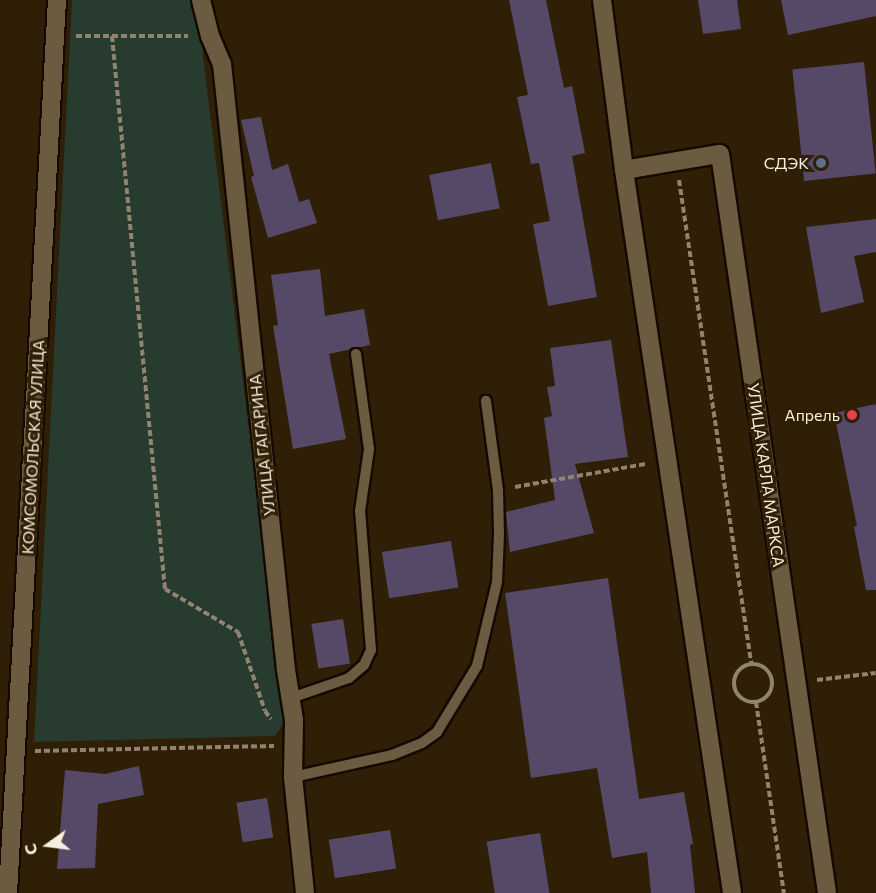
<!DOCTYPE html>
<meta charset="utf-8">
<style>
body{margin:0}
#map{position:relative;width:876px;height:893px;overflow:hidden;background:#2e1f06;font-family:Commissioner,sans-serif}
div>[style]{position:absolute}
.green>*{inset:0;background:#273b2e}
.building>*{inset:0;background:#554967;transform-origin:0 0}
.path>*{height:4px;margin-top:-2px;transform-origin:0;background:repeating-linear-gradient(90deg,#90836f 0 6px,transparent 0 9px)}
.path>.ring{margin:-2px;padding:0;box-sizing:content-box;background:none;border:4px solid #90836f;border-radius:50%}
.roads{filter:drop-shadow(2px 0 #150900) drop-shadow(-2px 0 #150900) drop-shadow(0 2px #150900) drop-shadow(0 -2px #150900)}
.lane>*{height:10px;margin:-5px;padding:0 5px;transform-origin:5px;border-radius:5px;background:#6b5b41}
.street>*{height:18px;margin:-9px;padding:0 9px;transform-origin:9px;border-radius:9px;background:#6b5b41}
.dots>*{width:16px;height:16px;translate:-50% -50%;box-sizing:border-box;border:3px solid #2e1f06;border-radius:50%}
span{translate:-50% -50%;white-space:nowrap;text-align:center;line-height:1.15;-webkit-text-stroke:6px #2e1f06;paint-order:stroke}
.poi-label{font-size:16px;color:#f7eedf}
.right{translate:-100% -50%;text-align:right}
.street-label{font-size:16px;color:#f7eedf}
.north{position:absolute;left:18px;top:815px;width:60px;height:60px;-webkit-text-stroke:4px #2e1f06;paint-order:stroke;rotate:256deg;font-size:16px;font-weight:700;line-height:24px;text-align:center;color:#f7eedf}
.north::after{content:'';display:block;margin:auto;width:21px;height:27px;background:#f7eedf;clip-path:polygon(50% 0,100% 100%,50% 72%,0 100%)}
</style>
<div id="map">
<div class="green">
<i style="clip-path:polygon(72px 0,201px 0,203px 56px,285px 721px,275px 736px,34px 742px)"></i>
</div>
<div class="building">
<i style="clip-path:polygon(509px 0,546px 0,564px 88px,572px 86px,585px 153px,572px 156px,597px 297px,548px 306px,533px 224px,550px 221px,539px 163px,531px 164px,517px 97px,528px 95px)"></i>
<i style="clip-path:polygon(698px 0,737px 0,741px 29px,703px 34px)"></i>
<i style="clip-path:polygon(781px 0,876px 0,876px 16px,788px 35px)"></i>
<i style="left:864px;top:62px;width:112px;height:72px;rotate:84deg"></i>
<i style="clip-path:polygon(261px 117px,272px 170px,288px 164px,299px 202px,309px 199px,317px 223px,268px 238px,251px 177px,254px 176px,241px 120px)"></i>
<i style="left:491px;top:163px;width:46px;height:63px;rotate:79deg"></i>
<i style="clip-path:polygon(876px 219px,876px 252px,854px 256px,864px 302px,821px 313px,806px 227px)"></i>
<i style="clip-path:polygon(320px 269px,325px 316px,364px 309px,370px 345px,329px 354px,346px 439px,293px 449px,273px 326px,278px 325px,271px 275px)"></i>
<i style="clip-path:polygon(611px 340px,628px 457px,575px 464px,594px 533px,510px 552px,506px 512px,555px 500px,544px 418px,552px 416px,547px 387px,555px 386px,550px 348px)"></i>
<i style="clip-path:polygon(876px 404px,876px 590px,866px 590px,854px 527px,857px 526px,834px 413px)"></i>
<i style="left:451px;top:541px;width:47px;height:70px;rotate:81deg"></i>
<i style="clip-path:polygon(608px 578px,639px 799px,684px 792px,693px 844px,690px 845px,695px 893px,651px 893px,647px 852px,612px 858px,597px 768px,531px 778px,505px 593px)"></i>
<i style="left:343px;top:619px;width:45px;height:32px;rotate:81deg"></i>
<i style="clip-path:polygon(139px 766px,144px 795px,98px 804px,95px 868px,57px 869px,65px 770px,105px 774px)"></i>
<i style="left:267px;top:798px;width:40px;height:31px;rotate:81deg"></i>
<i style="left:390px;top:830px;width:39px;height:62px;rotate:81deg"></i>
<i style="left:540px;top:833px;width:61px;height:54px;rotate:81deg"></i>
</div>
<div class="path">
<i style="left:76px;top:36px;width:112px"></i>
<i style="left:112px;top:36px;width:556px;rotate:84.53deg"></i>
<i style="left:165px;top:589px;width:85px;rotate:30.5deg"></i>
<i style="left:238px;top:632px;width:83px;rotate:71.1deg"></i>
<i style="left:265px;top:711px;width:10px;rotate:53deg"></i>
<i style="left:679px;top:180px;width:488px;rotate:81.5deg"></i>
<i style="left:515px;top:487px;width:133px;rotate:-10deg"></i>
<i class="ring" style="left:734px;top:664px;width:34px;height:34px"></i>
<i style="left:817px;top:680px;width:59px;rotate:-6.8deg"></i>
<i style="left:756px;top:702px;width:193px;rotate:81.7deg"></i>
<i style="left:35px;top:751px;width:239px;rotate:-1.2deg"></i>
</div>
<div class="roads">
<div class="lane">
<i style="left:291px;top:698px;width:61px;rotate:-19deg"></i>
<i style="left:349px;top:678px;width:20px;rotate:-41deg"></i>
<i style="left:364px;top:665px;width:17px;rotate:-65deg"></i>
<i style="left:371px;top:650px;width:139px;rotate:-94.5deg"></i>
<i style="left:360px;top:511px;width:63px;rotate:-81.7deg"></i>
<i style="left:369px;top:449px;width:96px;rotate:-97.8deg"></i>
<i style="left:293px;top:777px;width:101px;rotate:-12.5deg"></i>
<i style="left:392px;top:755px;width:32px;rotate:-22deg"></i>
<i style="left:422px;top:743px;width:19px;rotate:-36deg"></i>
<i style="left:437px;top:732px;width:77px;rotate:-58.8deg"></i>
<i style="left:477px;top:666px;width:86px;rotate:-76.6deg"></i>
<i style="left:497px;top:582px;width:48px;rotate:-87.6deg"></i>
<i style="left:499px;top:534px;width:44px;rotate:-91.3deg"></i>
<i style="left:498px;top:490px;width:90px;rotate:-97.7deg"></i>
</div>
<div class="street">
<i style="left:201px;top:0;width:37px;rotate:76deg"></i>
<i style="left:210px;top:36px;width:30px;rotate:67deg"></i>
<i style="left:222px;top:64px;width:609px;rotate:83.97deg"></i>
<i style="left:286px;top:670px;width:51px;rotate:80.9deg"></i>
<i style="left:294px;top:720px;width:57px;rotate:91deg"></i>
<i style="left:293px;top:777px;width:117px;rotate:84.1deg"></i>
<i style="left:602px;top:0;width:171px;rotate:82.6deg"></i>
<i style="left:624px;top:170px;width:731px;rotate:81.5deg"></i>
<i style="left:624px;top:170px;width:97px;rotate:-9.5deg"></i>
<i style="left:720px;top:154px;width:747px;rotate:81.76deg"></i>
<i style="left:8px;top:893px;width:894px;rotate:-86.86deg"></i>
</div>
</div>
<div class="dots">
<i style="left:821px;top:163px;background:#5c6f8a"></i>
<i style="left:852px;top:415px;background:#e0444e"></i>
</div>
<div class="poi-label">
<span class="right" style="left:809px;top:163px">СДЭК</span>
<span class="right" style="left:840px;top:415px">Апрель</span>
</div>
<div class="street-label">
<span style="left:262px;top:445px;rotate:-96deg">УЛИЦА ГАГАРИНА</span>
<span style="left:33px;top:447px;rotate:-87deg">КОМСОМОЛЬСКАЯ УЛИЦА</span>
<span style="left:766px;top:475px;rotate:82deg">УЛИЦА КАРЛА МАРКСА</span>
</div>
<div class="north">С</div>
</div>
